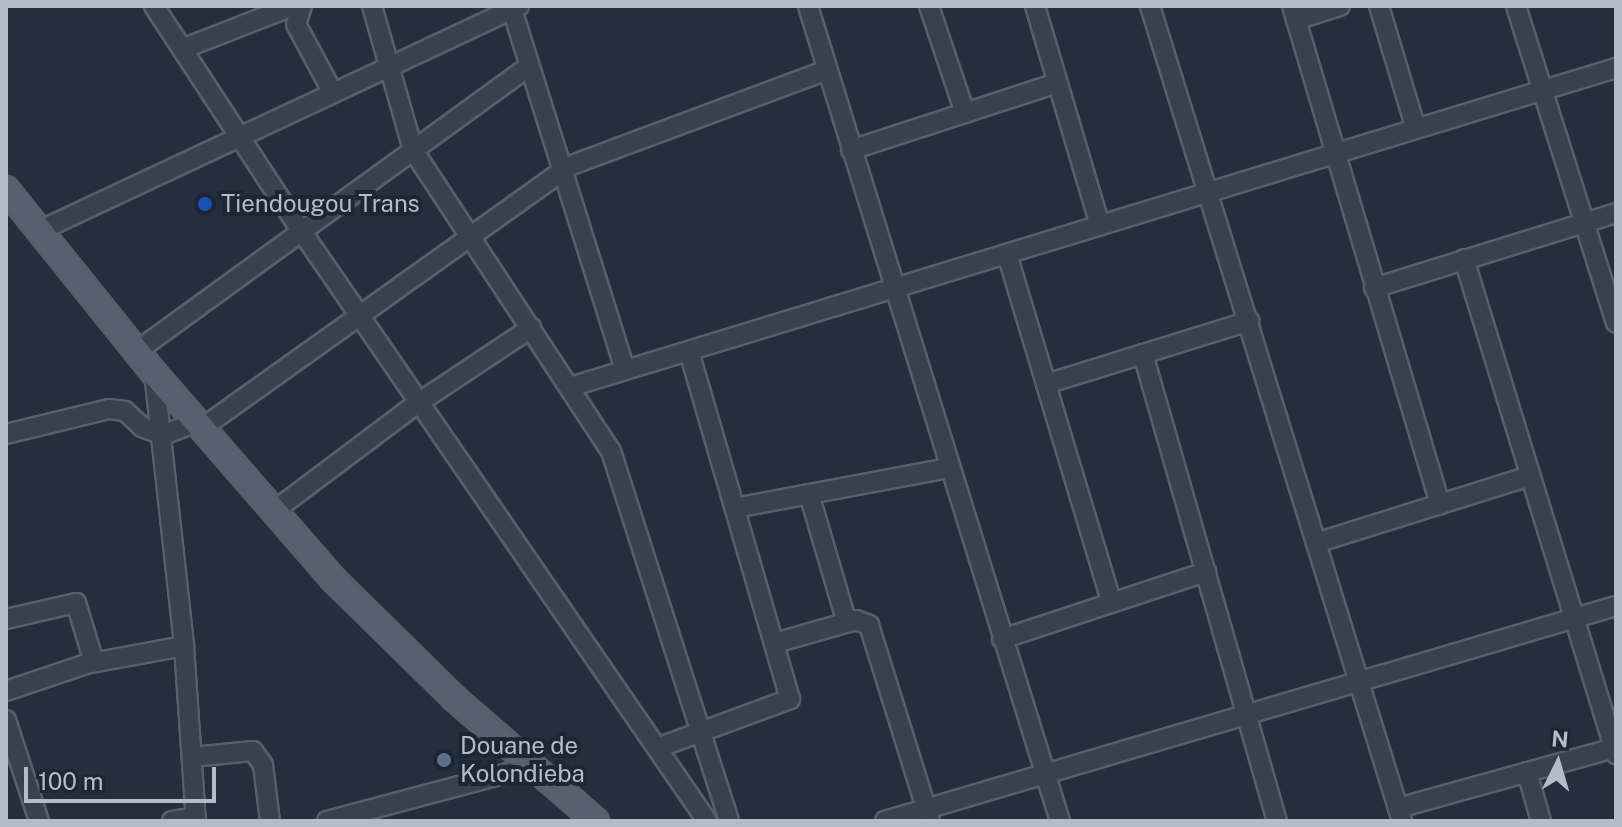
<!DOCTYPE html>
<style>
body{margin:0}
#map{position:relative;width:1622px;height:827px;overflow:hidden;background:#242f3e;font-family:"Public Sans",sans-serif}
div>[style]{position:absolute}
.roads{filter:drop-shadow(2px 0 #565f6c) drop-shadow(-2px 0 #565f6c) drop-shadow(0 2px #565f6c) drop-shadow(0 -2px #565f6c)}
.minor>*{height:18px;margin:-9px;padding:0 9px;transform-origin:9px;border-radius:9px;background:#38414e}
.major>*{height:24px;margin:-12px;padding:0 12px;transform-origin:12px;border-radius:12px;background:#56606e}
.dots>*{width:22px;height:22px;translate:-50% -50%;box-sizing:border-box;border:4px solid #1d2633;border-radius:50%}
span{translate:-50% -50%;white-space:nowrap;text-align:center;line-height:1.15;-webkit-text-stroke:8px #1d2633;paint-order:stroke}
.poi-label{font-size:24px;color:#b4bcc9}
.left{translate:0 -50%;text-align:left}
.frame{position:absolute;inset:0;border:8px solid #b4bcc9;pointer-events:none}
.north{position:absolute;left:1518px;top:723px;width:80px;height:80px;-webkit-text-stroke:6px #1d2633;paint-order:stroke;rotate:5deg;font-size:22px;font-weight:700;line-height:32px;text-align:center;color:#b4bcc9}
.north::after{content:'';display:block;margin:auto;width:28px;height:36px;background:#b4bcc9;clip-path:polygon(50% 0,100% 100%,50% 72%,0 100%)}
.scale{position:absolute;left:24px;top:767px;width:192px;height:36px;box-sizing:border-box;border:4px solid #b4bcc9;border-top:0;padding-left:10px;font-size:24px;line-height:28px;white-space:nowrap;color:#b4bcc9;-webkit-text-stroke:6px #1d2633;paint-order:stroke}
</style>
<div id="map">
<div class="roads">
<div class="minor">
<i style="left:154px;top:6px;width:267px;rotate:56.8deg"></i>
<i style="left:300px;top:229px;width:718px;rotate:55.49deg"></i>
<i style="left:302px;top:6px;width:19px;rotate:108deg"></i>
<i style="left:296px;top:24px;width:78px;rotate:61.8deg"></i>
<i style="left:372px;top:6px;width:150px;rotate:74.1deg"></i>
<i style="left:413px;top:150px;width:360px;rotate:56.7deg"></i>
<i style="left:611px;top:451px;width:388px;rotate:72.3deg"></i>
<i style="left:511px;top:6px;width:381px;rotate:72.6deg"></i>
<i style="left:808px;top:6px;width:853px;rotate:72.82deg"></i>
<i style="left:929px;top:6px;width:113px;rotate:71.4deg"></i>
<i style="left:1035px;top:6px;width:228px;rotate:73.5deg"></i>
<i style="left:1150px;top:6px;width:853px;rotate:72.82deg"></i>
<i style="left:1292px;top:6px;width:520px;rotate:73.45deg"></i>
<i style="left:1379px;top:6px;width:128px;rotate:73.3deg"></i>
<i style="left:1516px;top:6px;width:332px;rotate:72.5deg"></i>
<i style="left:1296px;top:20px;width:46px;rotate:-17.7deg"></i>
<i style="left:182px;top:49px;width:119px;rotate:-21.2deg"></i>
<i style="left:851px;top:150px;width:217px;rotate:-18deg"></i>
<i style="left:39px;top:231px;width:530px;rotate:-25.11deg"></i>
<i style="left:1007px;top:254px;width:364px;rotate:73.3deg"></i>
<i style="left:1464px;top:259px;width:518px;rotate:72.93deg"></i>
<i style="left:1374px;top:288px;width:253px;rotate:-17.2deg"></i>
<i style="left:137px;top:351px;width:476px;rotate:-36deg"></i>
<i style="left:1143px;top:354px;width:486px;rotate:74deg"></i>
<i style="left:154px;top:373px;width:275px;rotate:83.7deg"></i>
<i style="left:184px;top:646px;width:175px;rotate:86.1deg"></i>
<i style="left:1046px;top:384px;width:213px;rotate:-17.2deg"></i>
<i style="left:570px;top:387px;width:1094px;rotate:-16.96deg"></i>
<i style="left:202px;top:428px;width:451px;rotate:-35.5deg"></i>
<i style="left:569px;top:166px;width:275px;rotate:-20.4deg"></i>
<i style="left:6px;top:434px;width:106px;rotate:-13.6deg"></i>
<i style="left:109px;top:409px;width:16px;rotate:7deg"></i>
<i style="left:125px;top:411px;width:23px;rotate:43deg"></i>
<i style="left:142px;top:427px;width:22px;rotate:21deg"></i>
<i style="left:163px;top:435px;width:36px;rotate:-21deg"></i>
<i style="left:809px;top:494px;width:134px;rotate:73.6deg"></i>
<i style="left:735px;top:508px;width:217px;rotate:-10.6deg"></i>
<i style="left:274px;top:511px;width:180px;rotate:-36.9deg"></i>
<i style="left:418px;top:403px;width:136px;rotate:-33.6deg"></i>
<i style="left:1316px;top:543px;width:224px;rotate:-17.4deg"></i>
<i style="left:6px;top:619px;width:72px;rotate:-12.9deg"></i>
<i style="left:76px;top:603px;width:62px;rotate:73deg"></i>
<i style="left:1002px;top:639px;width:215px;rotate:-18.2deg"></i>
<i style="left:775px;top:643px;width:84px;rotate:-15.9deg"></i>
<i style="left:856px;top:620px;width:14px;rotate:21deg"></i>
<i style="left:869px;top:625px;width:205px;rotate:72.7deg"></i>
<i style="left:6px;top:691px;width:84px;rotate:-18.6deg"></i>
<i style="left:86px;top:664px;width:100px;rotate:-10.4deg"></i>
<i style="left:6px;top:720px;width:106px;rotate:71.9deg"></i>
<i style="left:657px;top:748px;width:142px;rotate:-20.2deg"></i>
<i style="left:790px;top:699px;width:362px;rotate:-106.2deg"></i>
<i style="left:192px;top:757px;width:61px;rotate:-5.6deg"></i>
<i style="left:253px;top:751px;width:17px;rotate:54deg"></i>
<i style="left:263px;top:765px;width:56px;rotate:82.9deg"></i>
<i style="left:1527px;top:772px;width:51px;rotate:74.1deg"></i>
<i style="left:1398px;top:808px;width:224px;rotate:-15.5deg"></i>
<i style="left:172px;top:821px;width:24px;rotate:-9deg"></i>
<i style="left:327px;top:821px;width:195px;rotate:-14.9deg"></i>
<i style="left:515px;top:771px;width:15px;rotate:-42deg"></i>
<i style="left:885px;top:821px;width:762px;rotate:-16.39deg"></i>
</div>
<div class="major">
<i style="left:6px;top:189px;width:236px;rotate:51.2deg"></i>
<i style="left:154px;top:373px;width:273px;rotate:49deg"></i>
<i style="left:333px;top:579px;width:170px;rotate:44.5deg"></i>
<i style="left:454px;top:698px;width:188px;rotate:40.9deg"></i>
</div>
</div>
<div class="dots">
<i style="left:205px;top:204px;background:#1a4fb4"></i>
<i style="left:444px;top:760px;background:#5c6f8a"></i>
</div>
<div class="poi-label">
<span class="left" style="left:221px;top:204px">Tiendougou Trans</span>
<span class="left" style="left:460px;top:760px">Douane de<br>Kolondieba</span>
</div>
<div class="frame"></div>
<div class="north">N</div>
<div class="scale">100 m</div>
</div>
